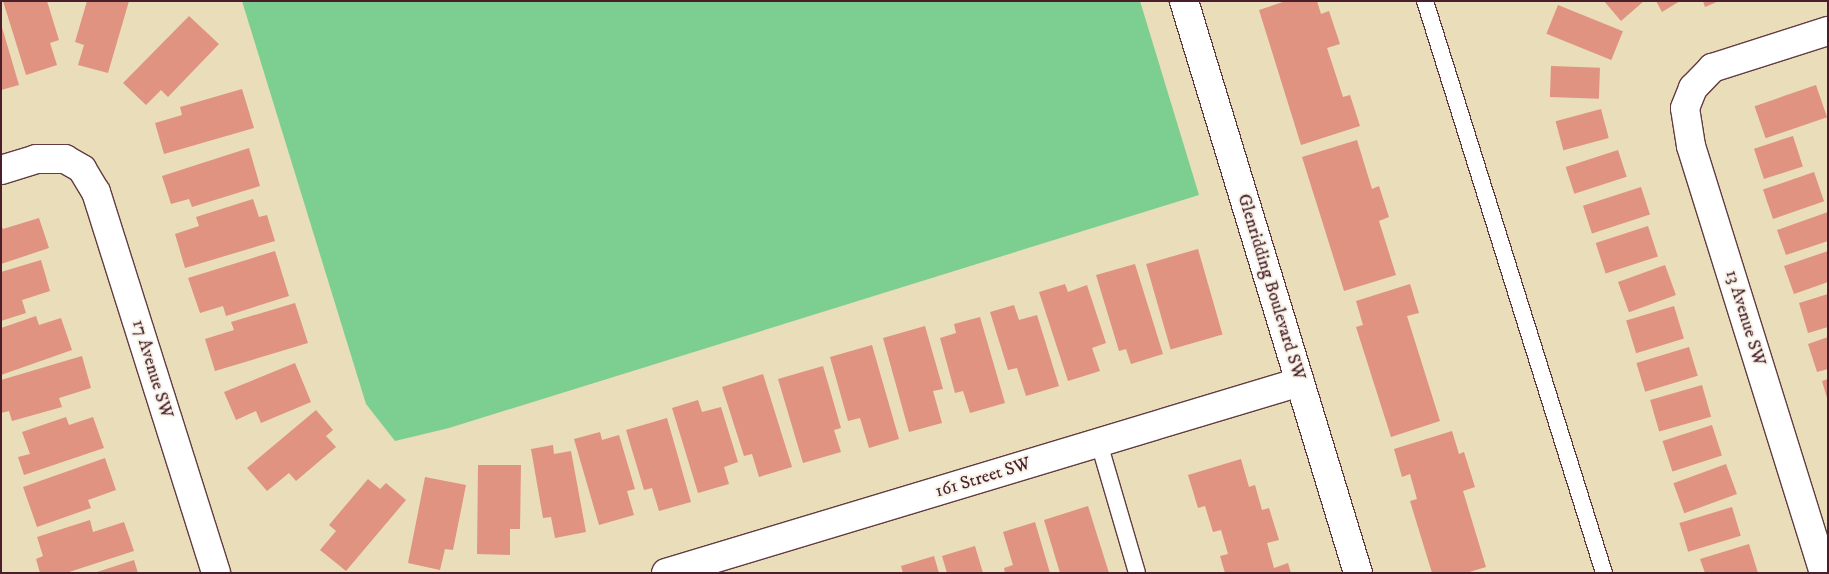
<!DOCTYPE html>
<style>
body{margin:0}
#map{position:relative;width:1829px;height:574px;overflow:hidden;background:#eaddb9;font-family:"IM FELL DW Pica",serif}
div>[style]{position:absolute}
.green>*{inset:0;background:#7dcf91}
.building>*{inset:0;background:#df9380;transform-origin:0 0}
.roads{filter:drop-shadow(1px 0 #623c40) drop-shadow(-1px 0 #623c40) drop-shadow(0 1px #623c40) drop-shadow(0 -1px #623c40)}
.service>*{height:16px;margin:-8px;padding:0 8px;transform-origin:8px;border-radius:8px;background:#fff}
.minor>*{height:28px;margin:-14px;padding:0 14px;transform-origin:14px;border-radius:14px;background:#fff}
.tertiary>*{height:28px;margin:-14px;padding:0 14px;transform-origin:14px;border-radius:14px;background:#fff}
span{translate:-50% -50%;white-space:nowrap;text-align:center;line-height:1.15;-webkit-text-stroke:4px #f7f3e8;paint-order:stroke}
.street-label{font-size:18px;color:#4a1f2b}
.frame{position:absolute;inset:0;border:2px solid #4a1f2b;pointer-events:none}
</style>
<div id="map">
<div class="green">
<i style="clip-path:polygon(242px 1px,1140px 1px,1199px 195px,449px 428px,395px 441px,366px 404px)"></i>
</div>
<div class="building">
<i style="clip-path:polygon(3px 1px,47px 1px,59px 40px,50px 43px,57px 65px,26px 75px)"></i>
<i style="clip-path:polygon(87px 1px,129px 1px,108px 73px,78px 65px,84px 45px,75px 42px)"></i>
<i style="clip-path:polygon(1286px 1px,1317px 1px,1321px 14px,1329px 11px,1340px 44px,1327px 48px,1343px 97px,1350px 95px,1360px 126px,1301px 145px,1259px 10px)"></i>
<i style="clip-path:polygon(1604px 1px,1644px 1px,1621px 21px)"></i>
<i style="clip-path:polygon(1656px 1px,1680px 1px,1662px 12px)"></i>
<i style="clip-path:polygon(1703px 1px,1719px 1px,1705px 7px)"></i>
<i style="left:1558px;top:5px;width:70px;height:31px;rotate:22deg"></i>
<i style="clip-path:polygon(189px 16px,219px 44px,168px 97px,161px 90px,146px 105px,123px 83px)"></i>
<i style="clip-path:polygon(1px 24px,19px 85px,1px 90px)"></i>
<i style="left:1551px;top:66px;width:49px;height:31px;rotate:2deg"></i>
<i style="left:1816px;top:85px;width:34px;height:65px;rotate:71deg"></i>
<i style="clip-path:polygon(242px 89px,254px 128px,164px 154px,155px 123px,182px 115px,180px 107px)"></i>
<i style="left:1601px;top:109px;width:30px;height:47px;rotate:75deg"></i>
<i style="left:1793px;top:136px;width:32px;height:41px;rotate:72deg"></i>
<i style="clip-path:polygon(1357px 140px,1372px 189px,1379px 186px,1389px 217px,1379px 221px,1396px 275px,1344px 291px,1302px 157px)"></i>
<i style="clip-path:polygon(249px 148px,260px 186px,192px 207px,189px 199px,171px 204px,162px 176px)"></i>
<i style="left:1618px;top:150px;width:28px;height:55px;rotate:72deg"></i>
<i style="left:1814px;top:172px;width:31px;height:54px;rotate:71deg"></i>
<i style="left:1641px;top:187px;width:29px;height:61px;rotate:72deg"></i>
<i style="clip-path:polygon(253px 199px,259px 217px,267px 215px,275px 241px,185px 268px,175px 234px,199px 226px,196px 217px)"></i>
<i style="clip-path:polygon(1828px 212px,1828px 241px,1786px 255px,1777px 230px)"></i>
<i style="clip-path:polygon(39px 218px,49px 248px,1px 264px,1px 225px,3px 229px)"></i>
<i style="left:1648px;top:226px;width:32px;height:55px;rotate:72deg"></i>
<i style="left:1198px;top:249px;width:89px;height:54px;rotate:74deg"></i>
<i style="clip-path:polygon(275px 251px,289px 296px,226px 316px,223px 306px,200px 313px,188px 278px)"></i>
<i style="clip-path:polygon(1828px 251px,1828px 282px,1794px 294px,1784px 266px)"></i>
<i style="clip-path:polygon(41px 260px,50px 291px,22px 300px,26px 313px,1px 321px,1px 272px)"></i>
<i style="clip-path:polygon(1135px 264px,1163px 354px,1131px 364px,1126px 349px,1119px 351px,1096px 275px)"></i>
<i style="left:1665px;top:265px;width:32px;height:50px;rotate:70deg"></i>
<i style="clip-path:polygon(1065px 284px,1068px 292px,1087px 285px,1106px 343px,1092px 348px,1100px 371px,1068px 381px,1039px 292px)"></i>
<i style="clip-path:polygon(1410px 284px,1419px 313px,1407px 316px,1440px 421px,1391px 437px,1356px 327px,1363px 325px,1356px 301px)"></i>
<i style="clip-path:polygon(1828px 294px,1828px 327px,1808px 333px,1799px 303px)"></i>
<i style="clip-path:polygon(295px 303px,308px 343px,215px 371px,205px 339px,234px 330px,231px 322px)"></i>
<i style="clip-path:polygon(1014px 305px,1019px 320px,1037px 315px,1059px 386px,1026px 396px,1017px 368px,1008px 370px,990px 312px)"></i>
<i style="left:1674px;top:306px;width:34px;height:50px;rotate:73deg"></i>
<i style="clip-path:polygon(36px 316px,39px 325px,61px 318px,72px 350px,1px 375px,1px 328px)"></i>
<i style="clip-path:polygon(980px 317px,1005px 403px,970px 413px,963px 391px,955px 393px,940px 338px,956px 333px,954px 324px)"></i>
<i style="clip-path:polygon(925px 326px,943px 389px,933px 391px,942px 423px,909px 432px,883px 338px)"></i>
<i style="clip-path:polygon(1828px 337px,1828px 369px,1817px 372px,1808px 344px)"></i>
<i style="clip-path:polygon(872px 345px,899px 439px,869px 448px,860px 418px,848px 421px,830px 357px)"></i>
<i style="left:1689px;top:347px;width:30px;height:55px;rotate:73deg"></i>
<i style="clip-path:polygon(82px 356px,91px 388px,59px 398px,62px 407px,12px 421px,9px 411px,1px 413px,1px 380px)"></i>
<i style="clip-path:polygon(295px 363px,311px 402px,261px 423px,256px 411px,236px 420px,224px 392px)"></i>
<i style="clip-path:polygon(823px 366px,841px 428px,834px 430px,841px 452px,803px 463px,778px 379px)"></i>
<i style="clip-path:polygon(763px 374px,792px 467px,759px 477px,752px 454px,744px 456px,722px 387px)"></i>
<i style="clip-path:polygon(1828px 379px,1828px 398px,1827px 398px,1822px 381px)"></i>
<i style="left:1702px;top:385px;width:33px;height:54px;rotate:74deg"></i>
<i style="clip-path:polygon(698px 400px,702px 412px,721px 407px,738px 462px,724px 467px,729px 484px,698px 493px,672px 408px)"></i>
<i style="clip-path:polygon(316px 410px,333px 430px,326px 436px,336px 447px,296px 481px,289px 473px,267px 491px,247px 468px)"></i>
<i style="clip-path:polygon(66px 417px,69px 425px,93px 417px,104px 448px,24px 475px,18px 457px,30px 454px,22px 432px)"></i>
<i style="clip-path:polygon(667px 418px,691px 502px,659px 511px,652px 488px,644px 490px,626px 430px)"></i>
<i style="left:1712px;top:425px;width:32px;height:52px;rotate:72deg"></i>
<i style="clip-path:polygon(1452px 431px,1459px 454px,1464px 452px,1475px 487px,1463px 491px,1486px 567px,1466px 573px,1432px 573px,1410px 501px,1417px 499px,1410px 474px,1402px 477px,1394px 449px)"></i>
<i style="clip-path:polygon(600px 432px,602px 440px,619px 435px,635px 489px,627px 491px,634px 515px,599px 525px,574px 439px)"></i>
<i style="clip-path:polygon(553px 445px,554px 454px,571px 451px,586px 532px,555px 538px,551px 517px,543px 518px,531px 449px)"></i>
<i style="clip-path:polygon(105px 458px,116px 490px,88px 500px,91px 508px,37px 527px,23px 487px)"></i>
<i style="clip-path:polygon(1241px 459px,1249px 487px,1255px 485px,1262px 510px,1269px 508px,1279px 540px,1267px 543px,1274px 568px,1288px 563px,1291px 573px,1225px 573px,1220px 556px,1228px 554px,1221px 530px,1213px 532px,1205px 506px,1198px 508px,1188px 475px)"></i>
<i style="left:1726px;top:464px;width:32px;height:56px;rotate:70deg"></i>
<i style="clip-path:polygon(478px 465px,521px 465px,520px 529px,510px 529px,510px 555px,477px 554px)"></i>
<i style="clip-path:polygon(425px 477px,466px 485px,453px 550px,445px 549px,440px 570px,408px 563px)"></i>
<i style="clip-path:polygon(368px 479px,380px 489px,386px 483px,406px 500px,346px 571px,320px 550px,336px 531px,329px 525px)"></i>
<i style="clip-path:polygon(1088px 506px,1109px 573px,1060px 573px,1044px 520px)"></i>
<i style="left:1732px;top:507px;width:30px;height:55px;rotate:73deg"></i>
<i style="clip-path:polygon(90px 520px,93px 532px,124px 522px,134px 551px,66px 573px,40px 573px,36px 559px,43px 556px,37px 537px)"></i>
<i style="clip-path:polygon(1035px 522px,1050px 573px,1005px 573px,1004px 568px,1013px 565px,1003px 532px)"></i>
<i style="clip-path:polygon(1749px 544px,1758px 573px,1705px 573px,1700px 559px)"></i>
<i style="clip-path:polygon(975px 546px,983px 573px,947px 573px,942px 556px)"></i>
<i style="clip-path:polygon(934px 556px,939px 573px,903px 573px,901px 566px)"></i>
<i style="clip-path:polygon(134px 560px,138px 573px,97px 573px,97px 572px)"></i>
</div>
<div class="roads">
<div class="service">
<i style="left:1425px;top:1px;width:599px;rotate:72.62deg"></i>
<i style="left:1099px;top:443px;width:135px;rotate:73.7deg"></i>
</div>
<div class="minor">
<i style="left:1px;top:170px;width:37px;rotate:-17deg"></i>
<i style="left:36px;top:159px;width:29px"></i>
<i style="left:65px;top:159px;width:20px;rotate:30deg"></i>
<i style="left:82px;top:169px;width:27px;rotate:59deg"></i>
<i style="left:96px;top:192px;width:399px;rotate:72.5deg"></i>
<i style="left:666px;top:573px;width:662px;rotate:-16.77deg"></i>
<i style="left:1824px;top:573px;width:447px;rotate:-107.3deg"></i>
<i style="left:1691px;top:146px;width:38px;rotate:-99deg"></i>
<i style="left:1685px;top:108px;width:22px;rotate:-68deg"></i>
<i style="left:1693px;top:88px;width:28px;rotate:-46deg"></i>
<i style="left:1712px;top:68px;width:122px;rotate:-17.7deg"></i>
</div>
<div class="tertiary">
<i style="left:1184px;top:1px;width:598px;rotate:73.08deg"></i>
</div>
</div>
<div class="street-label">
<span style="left:1271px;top:287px;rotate:73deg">Glenridding Boulevard SW</span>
<span style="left:1745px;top:318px;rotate:73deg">13 Avenue SW</span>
<span style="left:152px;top:369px;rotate:73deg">17 Avenue SW</span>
<span style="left:983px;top:478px;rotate:-17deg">161 Street SW</span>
</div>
<div class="frame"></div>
</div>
